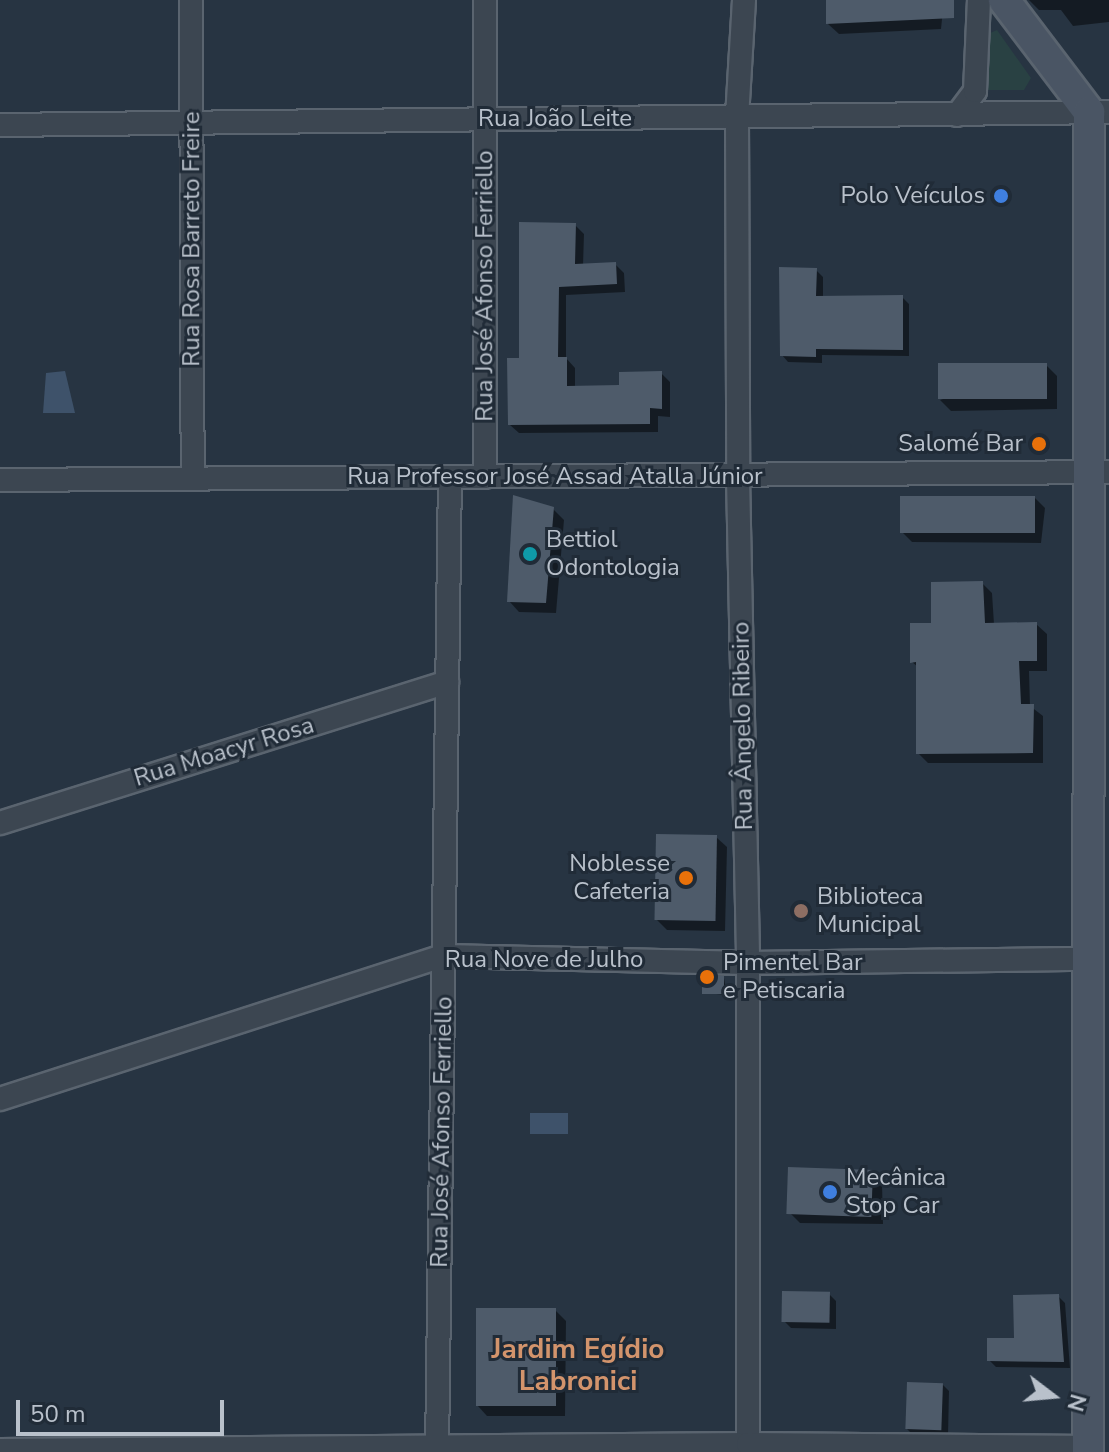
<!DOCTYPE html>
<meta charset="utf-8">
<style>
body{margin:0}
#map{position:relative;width:1109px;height:1452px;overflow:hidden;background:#273442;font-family:"Nunito Sans",sans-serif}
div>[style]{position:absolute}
.green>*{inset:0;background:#294143}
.water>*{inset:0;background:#3e526a;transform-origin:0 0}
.shadow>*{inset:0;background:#0007}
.building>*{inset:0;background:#4e5b6a;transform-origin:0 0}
.roads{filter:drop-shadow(2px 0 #5a646f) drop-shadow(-2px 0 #5a646f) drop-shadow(0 2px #5a646f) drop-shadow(0 -2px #5a646f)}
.minor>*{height:22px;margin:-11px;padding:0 11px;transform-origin:11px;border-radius:11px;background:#3c4651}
.secondary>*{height:30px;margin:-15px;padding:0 15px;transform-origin:15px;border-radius:15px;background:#4a5564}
.dots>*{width:22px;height:22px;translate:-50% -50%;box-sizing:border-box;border:4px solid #202b37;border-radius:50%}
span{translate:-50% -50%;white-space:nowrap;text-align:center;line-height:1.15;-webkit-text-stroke:6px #202b37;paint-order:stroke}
.street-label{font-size:24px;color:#b9c1cb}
.poi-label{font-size:24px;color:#b9c1cb}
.right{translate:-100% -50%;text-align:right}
.left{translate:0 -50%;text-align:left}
.quarter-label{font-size:28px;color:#d3946c;font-weight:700}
.north{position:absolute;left:1013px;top:1356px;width:80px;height:80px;-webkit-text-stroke:6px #202b37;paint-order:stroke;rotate:106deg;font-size:22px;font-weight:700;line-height:32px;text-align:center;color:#b9c1cb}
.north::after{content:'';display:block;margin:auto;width:28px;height:36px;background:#b9c1cb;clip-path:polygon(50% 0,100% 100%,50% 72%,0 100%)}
.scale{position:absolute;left:16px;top:1400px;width:208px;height:36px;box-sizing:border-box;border:4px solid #b9c1cb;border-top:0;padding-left:10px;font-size:24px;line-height:28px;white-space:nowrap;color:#b9c1cb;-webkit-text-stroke:6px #202b37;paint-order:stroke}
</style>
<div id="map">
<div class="green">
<i style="clip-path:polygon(997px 30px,1031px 78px,1024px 90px,984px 90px,988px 34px)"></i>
</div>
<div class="water">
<i style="clip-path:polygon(65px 371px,75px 413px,43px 413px,46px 373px)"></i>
<i style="left:568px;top:1113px;width:21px;height:38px;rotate:90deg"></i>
</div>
<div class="shadow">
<i style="clip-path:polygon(828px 0,944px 0,941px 29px,839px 34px,828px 24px)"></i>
<i style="clip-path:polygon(1029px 0,1109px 0,1109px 22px,1073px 26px,1061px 10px,1039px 10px)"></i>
<i style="clip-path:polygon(575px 225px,584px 234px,583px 266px,615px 264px,624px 273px,625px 292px,566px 295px,566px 358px,575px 368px,575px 388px,621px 387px,661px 373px,670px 382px,670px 417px,658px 416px,658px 432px,519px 433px,510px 425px,521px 360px)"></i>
<i style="clip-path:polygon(816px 270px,823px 277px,823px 298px,902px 297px,909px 304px,909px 356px,822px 355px,822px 363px,788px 362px,782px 355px)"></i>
<i style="clip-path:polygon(1046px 365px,1057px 376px,1057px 409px,951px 411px,940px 400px)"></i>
<i style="clip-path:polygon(1035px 498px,1045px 508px,1041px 543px,912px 542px,902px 532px)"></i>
<i style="clip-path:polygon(553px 509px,564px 520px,556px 613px,519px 612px,509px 601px)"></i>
<i style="clip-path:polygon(982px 583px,992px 593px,994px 624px,1036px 624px,1047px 634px,1047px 671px,1029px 671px,1030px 706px,1043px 716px,1043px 763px,928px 763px,918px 753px,918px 667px,912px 662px,933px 625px)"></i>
<i style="clip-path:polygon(716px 837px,727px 847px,725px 931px,667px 930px,656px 919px)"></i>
<i style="clip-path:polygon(724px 978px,727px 995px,705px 993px)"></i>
<i style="clip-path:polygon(872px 1172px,882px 1183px,883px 1224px,800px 1223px,790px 1213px)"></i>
<i style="clip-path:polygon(829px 1294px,836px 1301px,836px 1329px,791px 1328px,784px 1321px)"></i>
<i style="clip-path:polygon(1058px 1296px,1065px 1303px,1070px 1368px,996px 1367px,989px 1360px,1016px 1340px)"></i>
<i style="clip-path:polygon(555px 1310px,566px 1321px,565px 1416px,487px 1416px,477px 1405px)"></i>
<i style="clip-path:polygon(942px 1384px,949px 1391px,948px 1436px,914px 1436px,907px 1429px)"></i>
</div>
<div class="building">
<i style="clip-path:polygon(826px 0,954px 0,954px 18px,826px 24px)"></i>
<i style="clip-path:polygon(519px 222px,576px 223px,575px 264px,616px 262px,617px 284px,559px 287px,558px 357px,567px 357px,567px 386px,619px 385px,619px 372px,662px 371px,662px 409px,650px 408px,650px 424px,508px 425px,507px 358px,519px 358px)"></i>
<i style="clip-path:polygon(779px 267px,817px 268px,816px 296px,903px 295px,903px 350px,816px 349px,816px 357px,780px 356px)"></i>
<i style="left:1047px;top:363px;width:36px;height:109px;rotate:90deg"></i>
<i style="clip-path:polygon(513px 495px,554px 507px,546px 603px,507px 602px)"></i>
<i style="left:900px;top:496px;width:135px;height:37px"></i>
<i style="clip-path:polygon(983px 581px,985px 623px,1037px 622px,1037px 661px,1019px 661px,1021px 704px,1034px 704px,1033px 753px,916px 754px,916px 662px,910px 663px,910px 623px,931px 623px,931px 582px)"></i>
<i style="left:656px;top:834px;width:61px;height:86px;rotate:1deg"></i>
<i style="left:702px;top:976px;width:22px;height:18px"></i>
<i style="left:788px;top:1167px;width:85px;height:47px;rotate:2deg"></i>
<i style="left:782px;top:1291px;width:48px;height:31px;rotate:1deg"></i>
<i style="clip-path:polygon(1059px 1294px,1064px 1362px,987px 1361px,987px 1338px,1014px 1338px,1013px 1295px)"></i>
<i style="left:476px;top:1308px;width:80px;height:98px"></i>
<i style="left:907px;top:1382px;width:36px;height:47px;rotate:2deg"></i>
</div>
<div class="roads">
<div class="minor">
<i style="left:191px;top:0;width:478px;rotate:89.8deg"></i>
<i style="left:744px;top:0;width:118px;rotate:93.4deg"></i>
<i style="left:737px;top:118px;width:359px;rotate:89.8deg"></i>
<i style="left:738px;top:477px;width:486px;rotate:88.8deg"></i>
<i style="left:748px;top:963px;width:489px;rotate:90deg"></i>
<i style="left:957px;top:115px;width:30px;rotate:-53deg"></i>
<i style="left:975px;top:91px;width:91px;rotate:-87.5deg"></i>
<i style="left:0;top:125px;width:1109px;rotate:-0.67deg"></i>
<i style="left:485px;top:477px;width:477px;rotate:-90deg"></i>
<i style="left:0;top:480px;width:1109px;rotate:-0.41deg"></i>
<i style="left:0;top:823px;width:469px;rotate:-17.5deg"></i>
<i style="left:0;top:1099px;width:466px;rotate:-17.9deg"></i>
<i style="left:444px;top:956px;width:304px;rotate:1.3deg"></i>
<i style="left:748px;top:963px;width:340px;rotate:-0.7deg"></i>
<i style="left:0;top:1450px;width:748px;rotate:-0.46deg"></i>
<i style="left:748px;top:1444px;width:340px;rotate:0.5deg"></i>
<i style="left:437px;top:1452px;width:975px;rotate:-89.24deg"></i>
</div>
<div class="secondary">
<i style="left:1004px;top:0;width:141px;rotate:52.8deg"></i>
<i style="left:1089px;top:112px;width:1340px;rotate:90.04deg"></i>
</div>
</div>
<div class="dots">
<i style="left:1001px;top:196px;background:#3f7fe0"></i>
<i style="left:1039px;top:444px;background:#e8710a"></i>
<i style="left:530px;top:554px;background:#0f9aa8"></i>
<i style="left:686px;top:878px;background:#e8710a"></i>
<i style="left:801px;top:911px;background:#8d6e63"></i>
<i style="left:707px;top:977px;background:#e8710a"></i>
<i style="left:830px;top:1192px;background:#3f7fe0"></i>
</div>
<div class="street-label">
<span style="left:555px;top:119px">Rua João Leite</span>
<span style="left:192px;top:239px;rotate:-90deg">Rua Rosa Barreto Freire</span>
<span style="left:485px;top:286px;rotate:-90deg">Rua José Afonso Ferriello</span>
<span style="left:555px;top:477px">Rua Professor José Assad Atalla Júnior</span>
<span style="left:743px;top:726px;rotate:-91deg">Rua Ângelo Ribeiro</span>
<span style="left:224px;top:752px;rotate:-17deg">Rua Moacyr Rosa</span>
<span style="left:544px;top:960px">Rua Nove de Julho</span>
<span style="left:442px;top:1132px;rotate:-89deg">Rua José Afonso Ferriello</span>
</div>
<div class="poi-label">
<span class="right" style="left:985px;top:196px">Polo Veículos</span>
<span class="right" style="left:1023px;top:444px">Salomé Bar</span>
<span class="left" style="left:546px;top:554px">Bettiol<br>Odontologia</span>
<span class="right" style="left:670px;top:878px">Noblesse<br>Cafeteria</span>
<span class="left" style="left:817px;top:911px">Biblioteca<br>Municipal</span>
<span class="left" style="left:723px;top:977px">Pimentel Bar<br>e Petiscaria</span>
<span class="left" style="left:846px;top:1192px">Mecânica<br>Stop Car</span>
</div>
<div class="quarter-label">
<span style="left:578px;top:1365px">Jardim Egídio<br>Labronici</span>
</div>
<div class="north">N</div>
<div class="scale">50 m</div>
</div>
